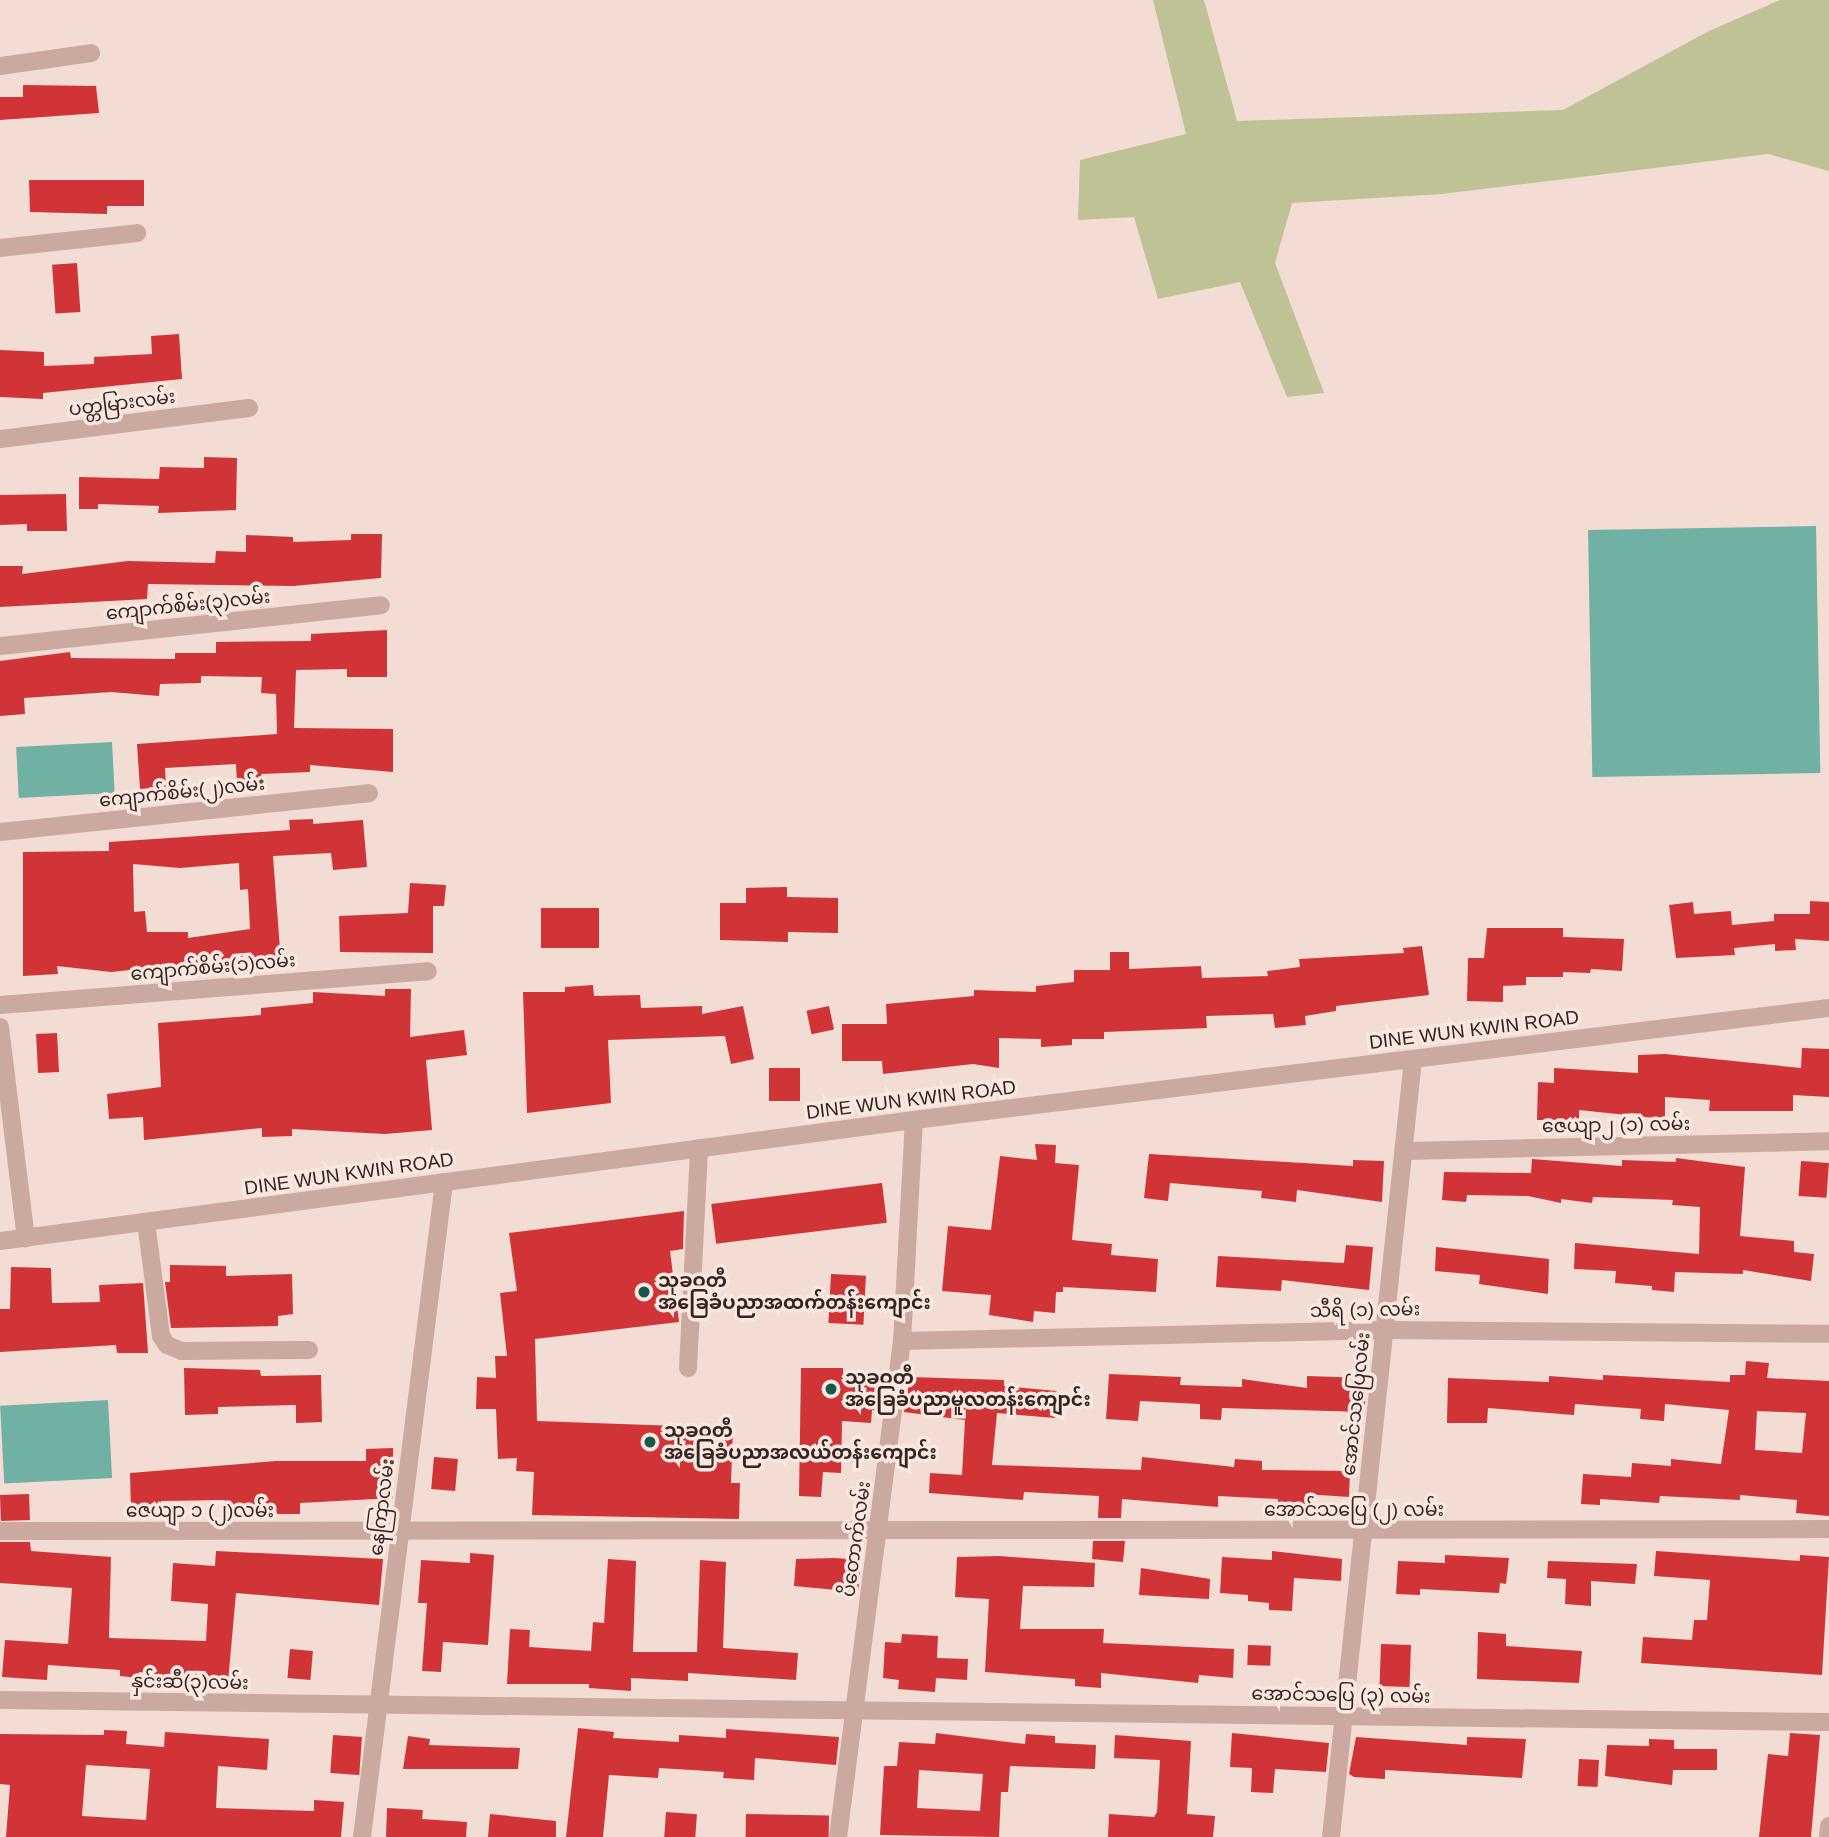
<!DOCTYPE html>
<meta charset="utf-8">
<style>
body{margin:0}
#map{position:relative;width:1829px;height:1837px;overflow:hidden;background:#f2dcd4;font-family:Arial,"Noto Sans Myanmar",sans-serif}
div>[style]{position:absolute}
.green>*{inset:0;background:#bec294}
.water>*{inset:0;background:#71b1a4;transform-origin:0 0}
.building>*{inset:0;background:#d03436;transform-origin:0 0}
.minor>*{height:18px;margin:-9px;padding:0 9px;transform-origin:9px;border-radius:9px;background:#cba8a0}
.dots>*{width:19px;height:19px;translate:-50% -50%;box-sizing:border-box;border:4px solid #fae8e0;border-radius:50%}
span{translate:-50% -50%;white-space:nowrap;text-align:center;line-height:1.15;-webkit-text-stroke:7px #fae8e0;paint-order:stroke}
.street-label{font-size:19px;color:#342524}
.poi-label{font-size:19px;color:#342524;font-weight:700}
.left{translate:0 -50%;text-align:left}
</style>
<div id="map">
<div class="green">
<i style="clip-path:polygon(1153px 0,1204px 0,1237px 121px,1563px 110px,1709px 31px,1780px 0,1829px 0,1829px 171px,1768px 154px,1442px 194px,1292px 203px,1275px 263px,1324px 393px,1287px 397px,1240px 282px,1158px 299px,1134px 217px,1078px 220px,1080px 160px,1186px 134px)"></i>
</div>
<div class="water">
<i style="left:1816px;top:526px;width:247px;height:228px;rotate:89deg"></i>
<i style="left:112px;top:742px;width:51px;height:96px;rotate:87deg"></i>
<i style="left:108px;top:1400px;width:78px;height:108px;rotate:87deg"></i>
</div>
<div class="building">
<i style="clip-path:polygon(23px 85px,96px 86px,99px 113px,0 120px,0 97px,23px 97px)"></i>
<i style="clip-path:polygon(29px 180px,144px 180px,144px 206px,107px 206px,107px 214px,30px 212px)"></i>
<i style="left:77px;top:263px;width:49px;height:25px;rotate:86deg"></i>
<i style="clip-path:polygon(179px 334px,182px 379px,43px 393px,43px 399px,0 397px,0 350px,44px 352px,44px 366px,94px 364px,94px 357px,152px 354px,151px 336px)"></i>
<i style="clip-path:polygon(204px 457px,237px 458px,236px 510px,158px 513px,159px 506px,98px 504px,98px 509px,79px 509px,79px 477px,159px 479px,160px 467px,204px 468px)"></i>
<i style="clip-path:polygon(66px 494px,67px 531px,27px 531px,27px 524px,0 525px,0 495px)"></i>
<i style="clip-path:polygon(351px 534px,382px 534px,381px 578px,293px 586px,148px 584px,147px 599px,0 607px,0 566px,23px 566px,22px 574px,128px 561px,215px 563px,216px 551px,246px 552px,246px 535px,293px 537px,293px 542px,351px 540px)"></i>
<i style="clip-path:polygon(387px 630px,387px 677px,347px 677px,347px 669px,296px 670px,294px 728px,393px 729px,393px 772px,310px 765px,310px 772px,261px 774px,262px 783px,237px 785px,236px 764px,165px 768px,166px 787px,140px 789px,137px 744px,277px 734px,276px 694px,261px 693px,262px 677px,201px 676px,201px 683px,160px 684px,159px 696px,111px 692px,24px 698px,25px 714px,0 716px,0 661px,70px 652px,71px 658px,175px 659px,175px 653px,216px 653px,216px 642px,311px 641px,311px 634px)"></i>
<i style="clip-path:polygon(evenodd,313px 819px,313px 824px,363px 820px,367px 867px,333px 870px,331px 853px,273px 856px,281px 963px,252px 965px,252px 957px,111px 972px,57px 966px,58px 974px,23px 976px,23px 852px,109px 851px,109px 842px,290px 830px,289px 820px,313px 819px,239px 863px,240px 890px,248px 889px,250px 929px,188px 938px,188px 932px,147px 932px,145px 911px,134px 912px,133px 864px,180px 868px,239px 863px)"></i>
<i style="clip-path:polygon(410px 883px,446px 885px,444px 906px,433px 906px,433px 953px,340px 952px,339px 916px,408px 913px)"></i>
<i style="clip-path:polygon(787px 887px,787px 897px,838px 898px,838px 933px,788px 932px,788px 942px,720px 940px,720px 903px,746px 903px,746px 888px)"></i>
<i style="clip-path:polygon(1810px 901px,1829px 902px,1829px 941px,1795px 939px,1796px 950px,1775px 951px,1775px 944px,1734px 948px,1735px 955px,1676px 958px,1669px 905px,1693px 902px,1694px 914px,1731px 911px,1732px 925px,1774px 921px,1774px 914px,1810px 914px)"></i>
<i style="left:541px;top:908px;width:58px;height:40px"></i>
<i style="clip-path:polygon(1487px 928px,1563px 928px,1563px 937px,1624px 939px,1622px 971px,1591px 969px,1590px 973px,1563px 972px,1563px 977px,1526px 977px,1526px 985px,1503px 986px,1503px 1002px,1467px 1001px,1468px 958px,1484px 958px)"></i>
<i style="clip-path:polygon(1422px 946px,1429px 995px,1336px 1006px,1336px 1011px,1305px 1016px,1306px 1025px,1275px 1028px,1273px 1014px,1206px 1016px,1207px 1028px,1104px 1032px,1104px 1039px,1072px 1039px,1072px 1045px,1041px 1047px,1041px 1039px,999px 1038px,999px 1068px,973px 1064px,883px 1074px,882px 1061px,842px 1061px,842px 1024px,887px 1024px,886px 1004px,974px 996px,974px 990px,1036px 992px,1036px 986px,1074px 982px,1074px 970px,1110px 970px,1110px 952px,1129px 952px,1129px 969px,1201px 966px,1202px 978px,1268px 976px,1267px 971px,1300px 967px,1299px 959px,1404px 953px,1403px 948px)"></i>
<i style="clip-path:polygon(593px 985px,594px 996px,640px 995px,641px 1008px,702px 1006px,702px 1014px,743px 1006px,754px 1059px,731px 1064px,725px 1036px,608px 1040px,611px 1103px,527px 1113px,523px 992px,565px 992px,565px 987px)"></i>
<i style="clip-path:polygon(385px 989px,411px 989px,410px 1037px,464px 1030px,467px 1055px,426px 1060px,432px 1130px,385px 1134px,292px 1129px,292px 1136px,262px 1137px,262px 1128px,144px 1140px,143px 1117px,109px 1119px,107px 1094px,161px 1087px,158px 1023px,261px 1015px,261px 1008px,313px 1003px,313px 992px,385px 996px)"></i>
<i style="left:829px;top:1006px;width:24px;height:23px;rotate:78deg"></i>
<i style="left:57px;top:1033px;width:39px;height:21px;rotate:87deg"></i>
<i style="clip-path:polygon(1802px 1048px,1829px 1049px,1829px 1097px,1793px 1095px,1793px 1111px,1709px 1111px,1710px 1100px,1665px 1097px,1665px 1119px,1579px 1110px,1579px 1120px,1537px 1120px,1538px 1082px,1554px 1083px,1554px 1068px,1638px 1073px,1638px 1055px,1665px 1054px,1801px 1068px)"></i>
<i style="left:800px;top:1068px;width:33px;height:31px;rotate:90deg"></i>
<i style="clip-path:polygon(1035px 1144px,1056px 1145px,1055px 1163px,1079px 1165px,1072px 1240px,1112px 1244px,1111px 1255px,1158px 1259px,1156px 1292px,1063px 1287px,1063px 1292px,1056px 1292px,1055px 1313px,1034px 1311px,1033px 1322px,989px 1315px,991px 1295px,942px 1291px,948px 1226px,991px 1230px,1000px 1156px,1037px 1160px)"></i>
<i style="clip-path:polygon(1149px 1154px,1353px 1166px,1353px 1160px,1384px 1161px,1382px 1202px,1297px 1190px,1296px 1202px,1261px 1198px,1262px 1191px,1170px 1183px,1168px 1201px,1144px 1198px)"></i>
<i style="clip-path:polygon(1676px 1158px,1745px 1167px,1740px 1236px,1794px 1241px,1794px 1252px,1814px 1254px,1811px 1281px,1743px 1270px,1743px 1274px,1675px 1272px,1674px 1292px,1652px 1290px,1652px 1286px,1615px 1283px,1616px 1271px,1574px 1269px,1575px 1243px,1699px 1254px,1700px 1207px,1672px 1205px,1673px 1200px,1593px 1197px,1592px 1203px,1561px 1199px,1561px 1203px,1528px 1196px,1467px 1195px,1466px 1202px,1442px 1200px,1444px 1172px,1531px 1173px,1532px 1159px,1622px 1166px,1622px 1160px,1676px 1162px)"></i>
<i style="left:1801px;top:1161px;width:28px;height:35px;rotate:4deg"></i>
<i style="left:882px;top:1183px;width:40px;height:172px;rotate:83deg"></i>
<i style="clip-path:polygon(684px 1211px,683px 1249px,670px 1251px,679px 1322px,535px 1339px,537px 1421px,733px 1428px,731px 1483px,740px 1483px,739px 1519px,532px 1515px,534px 1472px,516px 1471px,517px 1458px,498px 1459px,496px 1409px,476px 1409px,477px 1377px,496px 1378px,495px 1356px,507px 1356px,500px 1293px,517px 1291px,509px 1233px)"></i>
<i style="clip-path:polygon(1346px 1245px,1373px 1247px,1369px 1290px,1282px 1280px,1281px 1291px,1216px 1287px,1218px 1256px,1344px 1263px)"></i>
<i style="clip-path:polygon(1436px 1247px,1549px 1259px,1548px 1294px,1479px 1284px,1480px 1275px,1435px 1271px)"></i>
<i style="clip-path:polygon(170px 1265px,226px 1266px,226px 1276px,292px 1274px,293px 1314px,278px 1316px,278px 1326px,171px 1328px,165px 1282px,170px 1282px)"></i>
<i style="clip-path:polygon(11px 1267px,51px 1268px,52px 1303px,100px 1302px,99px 1285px,143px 1283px,148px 1353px,117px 1353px,116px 1345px,0 1352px,0 1309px,10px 1309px)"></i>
<i style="left:831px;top:1274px;width:35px;height:49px;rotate:3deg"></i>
<i style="clip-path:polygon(evenodd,1746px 1361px,1769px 1363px,1767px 1378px,1829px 1381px,1829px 1516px,1796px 1513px,1797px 1500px,1740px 1495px,1740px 1500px,1660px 1496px,1659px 1503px,1600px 1499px,1600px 1505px,1581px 1504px,1583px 1474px,1631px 1477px,1632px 1463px,1671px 1466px,1671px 1459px,1721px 1464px,1729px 1410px,1665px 1404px,1664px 1421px,1640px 1419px,1641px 1409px,1575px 1404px,1574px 1415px,1488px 1408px,1487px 1423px,1447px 1423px,1448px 1378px,1549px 1382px,1549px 1376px,1603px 1380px,1603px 1375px,1730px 1382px,1730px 1375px,1745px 1375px,1746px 1361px,1757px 1411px,1806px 1413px,1802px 1453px,1755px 1450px,1757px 1411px)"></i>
<i style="clip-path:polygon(184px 1368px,260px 1370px,261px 1376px,321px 1375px,322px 1422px,296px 1423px,296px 1405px,218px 1407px,218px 1414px,185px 1415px)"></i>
<i style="clip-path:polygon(801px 1368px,843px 1368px,843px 1381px,885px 1384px,882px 1411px,872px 1410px,871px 1423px,842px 1421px,841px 1473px,823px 1472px,821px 1497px,799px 1496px)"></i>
<i style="clip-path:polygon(1109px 1374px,1181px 1377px,1180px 1385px,1242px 1387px,1242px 1379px,1307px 1388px,1307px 1376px,1368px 1378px,1364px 1412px,1222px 1408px,1221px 1420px,1200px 1419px,1200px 1404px,1140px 1401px,1138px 1421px,1106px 1419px)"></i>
<i style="clip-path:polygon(910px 1377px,1004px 1380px,1004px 1386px,1057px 1391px,1055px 1418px,997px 1413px,992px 1465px,1141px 1470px,1142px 1457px,1234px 1467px,1235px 1459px,1262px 1461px,1262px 1470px,1350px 1471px,1349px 1497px,1305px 1494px,1305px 1508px,1278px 1506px,1278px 1499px,1218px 1496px,1218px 1507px,1122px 1499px,1121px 1518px,1098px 1518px,1099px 1496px,1024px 1492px,1023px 1500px,929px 1493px,930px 1473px,962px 1475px,965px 1420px,904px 1412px)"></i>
<i style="clip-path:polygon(393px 1448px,393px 1498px,300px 1503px,300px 1514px,277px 1514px,276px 1507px,224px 1509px,224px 1500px,161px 1501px,161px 1509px,131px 1510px,130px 1473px,276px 1461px,366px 1461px,366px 1449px)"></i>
<i style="left:434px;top:1457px;width:24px;height:32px;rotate:5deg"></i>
<i style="left:29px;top:1494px;width:26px;height:29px;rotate:88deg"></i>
<i style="clip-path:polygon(1093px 1541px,1125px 1541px,1123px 1562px,1092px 1559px)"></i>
<i style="clip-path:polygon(0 1542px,30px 1542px,31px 1551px,111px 1557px,109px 1638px,206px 1641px,208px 1604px,171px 1601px,173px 1563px,215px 1566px,216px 1551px,383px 1559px,379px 1605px,236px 1593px,228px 1682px,139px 1672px,139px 1678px,120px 1676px,120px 1670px,48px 1665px,47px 1680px,2px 1677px,5px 1640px,68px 1644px,72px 1588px,0 1583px)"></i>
<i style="clip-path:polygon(1272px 1551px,1342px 1559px,1341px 1581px,1294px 1578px,1292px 1611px,1269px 1610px,1269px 1603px,1248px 1601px,1248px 1595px,1220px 1593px,1222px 1557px,1272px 1560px)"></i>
<i style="clip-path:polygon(1656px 1551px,1800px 1561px,1800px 1555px,1829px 1557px,1822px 1675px,1641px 1663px,1643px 1637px,1692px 1640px,1694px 1620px,1707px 1620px,1710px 1580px,1654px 1576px)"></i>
<i style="clip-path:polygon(470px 1553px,494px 1555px,488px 1645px,443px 1642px,441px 1672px,422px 1671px,427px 1603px,418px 1603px,421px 1560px,470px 1563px)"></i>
<i style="clip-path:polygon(1445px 1555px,1509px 1558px,1506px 1584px,1500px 1583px,1499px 1593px,1420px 1589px,1420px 1595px,1396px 1594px,1398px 1561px,1445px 1563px)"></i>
<i style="clip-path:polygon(999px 1556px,1095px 1563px,1094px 1587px,1023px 1586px,1020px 1629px,1104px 1629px,1103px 1643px,1234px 1649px,1233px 1678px,1199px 1675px,1198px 1683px,1101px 1673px,1101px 1688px,1075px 1686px,1075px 1679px,985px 1672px,989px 1599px,955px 1597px,957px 1557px)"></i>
<i style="clip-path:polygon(835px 1558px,861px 1560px,858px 1592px,794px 1586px,796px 1559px)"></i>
<i style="clip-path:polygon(608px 1559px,636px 1561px,633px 1652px,697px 1652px,700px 1560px,726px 1562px,723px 1648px,798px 1653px,796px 1680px,688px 1673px,688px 1681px,631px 1678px,631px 1691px,589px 1688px,589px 1684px,507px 1684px,510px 1629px,530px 1630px,529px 1647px,591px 1651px,593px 1622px,604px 1623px)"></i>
<i style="clip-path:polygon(1548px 1561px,1637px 1564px,1635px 1584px,1591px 1581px,1591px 1606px,1565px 1604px,1566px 1579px,1547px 1578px)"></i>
<i style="clip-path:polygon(1141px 1568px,1210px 1579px,1209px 1599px,1139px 1595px)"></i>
<i style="clip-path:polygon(1478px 1632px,1506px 1634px,1506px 1646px,1582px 1651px,1579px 1683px,1477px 1679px)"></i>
<i style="clip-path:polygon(902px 1634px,938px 1636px,937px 1658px,968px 1659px,967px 1680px,936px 1678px,935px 1692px,898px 1689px,899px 1680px,883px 1678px,885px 1642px,901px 1643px)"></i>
<i style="left:1381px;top:1644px;width:30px;height:42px;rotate:2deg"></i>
<i style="left:1248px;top:1645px;width:23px;height:20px;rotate:2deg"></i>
<i style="left:290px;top:1649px;width:23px;height:29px;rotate:5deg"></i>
<i style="clip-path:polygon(578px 1728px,614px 1732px,613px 1738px,679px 1742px,679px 1735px,726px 1738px,726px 1729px,839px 1737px,836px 1765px,755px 1758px,754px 1780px,723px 1778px,724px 1772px,659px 1768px,658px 1778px,609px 1775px,603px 1837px,566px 1837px)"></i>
<i style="clip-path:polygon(evenodd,104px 1730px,127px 1731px,126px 1744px,164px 1747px,165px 1732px,269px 1739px,267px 1770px,218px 1766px,216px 1808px,314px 1811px,314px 1800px,344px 1802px,341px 1837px,6px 1837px,10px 1785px,0 1784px,0 1734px,104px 1735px,104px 1730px,86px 1765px,150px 1769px,146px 1820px,82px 1816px,86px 1765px)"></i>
<i style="clip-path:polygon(evenodd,936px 1733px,1025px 1744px,1026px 1734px,1055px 1736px,1055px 1743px,1096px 1745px,1095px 1769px,1010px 1766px,1008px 1792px,1001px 1792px,999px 1837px,880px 1835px,884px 1766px,897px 1766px,899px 1742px,935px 1744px,936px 1733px,919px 1770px,983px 1774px,980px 1811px,917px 1808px,919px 1770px)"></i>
<i style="clip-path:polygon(1232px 1733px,1329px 1743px,1326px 1772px,1275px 1769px,1273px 1793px,1251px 1792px,1252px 1768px,1230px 1767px)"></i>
<i style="clip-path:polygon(1790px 1733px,1820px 1735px,1811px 1837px,1759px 1837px,1768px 1754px,1788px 1756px)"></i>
<i style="left:333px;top:1735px;width:29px;height:38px;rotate:4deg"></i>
<i style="clip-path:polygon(1115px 1735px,1191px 1741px,1187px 1814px,1215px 1816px,1213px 1837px,1108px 1837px,1109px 1814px,1154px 1817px,1157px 1812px,1160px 1760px,1114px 1758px)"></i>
<i style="clip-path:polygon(408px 1736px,430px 1739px,429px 1745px,520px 1748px,518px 1769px,403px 1769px)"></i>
<i style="clip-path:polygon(1356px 1737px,1467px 1745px,1467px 1737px,1526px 1739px,1522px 1778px,1385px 1770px,1385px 1779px,1354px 1777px,1349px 1774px)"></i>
<i style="clip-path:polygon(1649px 1739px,1674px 1740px,1674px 1749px,1717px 1749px,1717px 1770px,1673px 1770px,1672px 1785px,1605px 1776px,1607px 1745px,1649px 1746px)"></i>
<i style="left:1579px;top:1759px;width:20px;height:27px;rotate:3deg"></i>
<i style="clip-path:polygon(387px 1808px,423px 1810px,422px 1819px,467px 1822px,466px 1837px,386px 1837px)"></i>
<i style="left:666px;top:1812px;width:31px;height:25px;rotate:4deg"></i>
<i style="clip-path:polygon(490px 1814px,556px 1821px,556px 1837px,488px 1837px)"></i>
<i style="left:746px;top:1814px;width:83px;height:23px;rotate:1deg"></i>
</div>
<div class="minor">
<i style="left:0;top:66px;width:92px;rotate:-8.1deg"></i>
<i style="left:0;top:248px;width:138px;rotate:-6.2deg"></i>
<i style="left:0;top:439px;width:251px;rotate:-7.1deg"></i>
<i style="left:0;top:646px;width:383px;rotate:-6.1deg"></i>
<i style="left:0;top:832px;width:371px;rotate:-6deg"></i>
<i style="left:0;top:1005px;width:429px;rotate:-4.5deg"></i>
<i style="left:0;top:1027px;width:213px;rotate:83deg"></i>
<i style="left:1404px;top:1151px;width:425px;rotate:-1.3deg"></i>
<i style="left:146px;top:1222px;width:115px;rotate:82.5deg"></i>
<i style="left:161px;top:1336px;width:11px;rotate:56deg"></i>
<i style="left:167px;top:1345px;width:16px;rotate:22deg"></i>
<i style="left:182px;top:1351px;width:127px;rotate:-0.5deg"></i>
<i style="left:0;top:1241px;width:922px;rotate:-7.54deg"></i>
<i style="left:914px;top:1120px;width:922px;rotate:-6.98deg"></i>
<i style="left:902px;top:1341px;width:483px;rotate:-1.3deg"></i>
<i style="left:1385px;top:1330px;width:444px;rotate:0.5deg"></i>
<i style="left:688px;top:1368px;width:220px;rotate:-87.1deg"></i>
<i style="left:0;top:1531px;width:1829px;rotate:-0.06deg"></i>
<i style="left:0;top:1700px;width:1829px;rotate:0.69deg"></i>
<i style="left:362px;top:1837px;width:660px;rotate:-82.86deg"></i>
<i style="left:838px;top:1837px;width:500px;rotate:-82.65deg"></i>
<i style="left:902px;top:1341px;width:221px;rotate:-86.9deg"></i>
<i style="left:1331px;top:1837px;width:782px;rotate:-83.98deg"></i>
<i style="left:1828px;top:1837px;width:11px;rotate:-85deg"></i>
</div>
<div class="dots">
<i style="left:644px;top:1292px;background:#16584c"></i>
<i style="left:831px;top:1389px;background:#16584c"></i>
<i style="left:650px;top:1442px;background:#16584c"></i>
</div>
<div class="street-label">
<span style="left:122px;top:403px;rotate:-7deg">ပတ္တမြားလမ်း</span>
<span style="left:188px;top:605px;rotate:-6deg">ကျောက်စိမ်း(၃)လမ်း</span>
<span style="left:182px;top:792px;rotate:-6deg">ကျောက်စိမ်း(၂)လမ်း</span>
<span style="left:213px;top:967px;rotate:-5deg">ကျောက်စိမ်း(၁)လမ်း</span>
<span style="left:1474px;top:1030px;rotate:-7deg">DINE WUN KWIN ROAD</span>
<span style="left:911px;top:1100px;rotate:-7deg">DINE WUN KWIN ROAD</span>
<span style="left:1616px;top:1125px;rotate:-1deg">ဇေယျာ၂ (၁) လမ်း</span>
<span style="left:349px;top:1174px;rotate:-8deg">DINE WUN KWIN ROAD</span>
<span style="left:1365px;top:1310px;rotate:-1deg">သီရိ (၁) လမ်း</span>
<span style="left:1356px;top:1404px;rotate:-84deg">အောင်သပြေလမ်း</span>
<span style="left:382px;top:1507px;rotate:-83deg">နေကြာလမ်း</span>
<span style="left:1354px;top:1510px">အောင်သပြေ (၂) လမ်း</span>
<span style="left:200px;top:1511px">ဇေယျာ ၁ (၂)လမ်း</span>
<span style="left:856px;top:1539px;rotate:-82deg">ပိတောက်လမ်း</span>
<span style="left:190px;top:1682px;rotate:1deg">နှင်းဆီ(၃)လမ်း</span>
<span style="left:1341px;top:1695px;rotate:1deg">အောင်သပြေ (၃) လမ်း</span>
</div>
<div class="poi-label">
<span class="left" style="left:658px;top:1292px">သုခဝတီ<br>အခြေခံပညာအထက်တန်းကျောင်း</span>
<span class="left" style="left:845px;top:1389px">သုခဝတီ<br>အခြေခံပညာမူလတန်းကျောင်း</span>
<span class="left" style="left:664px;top:1442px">သုခဝတီ<br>အခြေခံပညာအလယ်တန်းကျောင်း</span>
</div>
</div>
